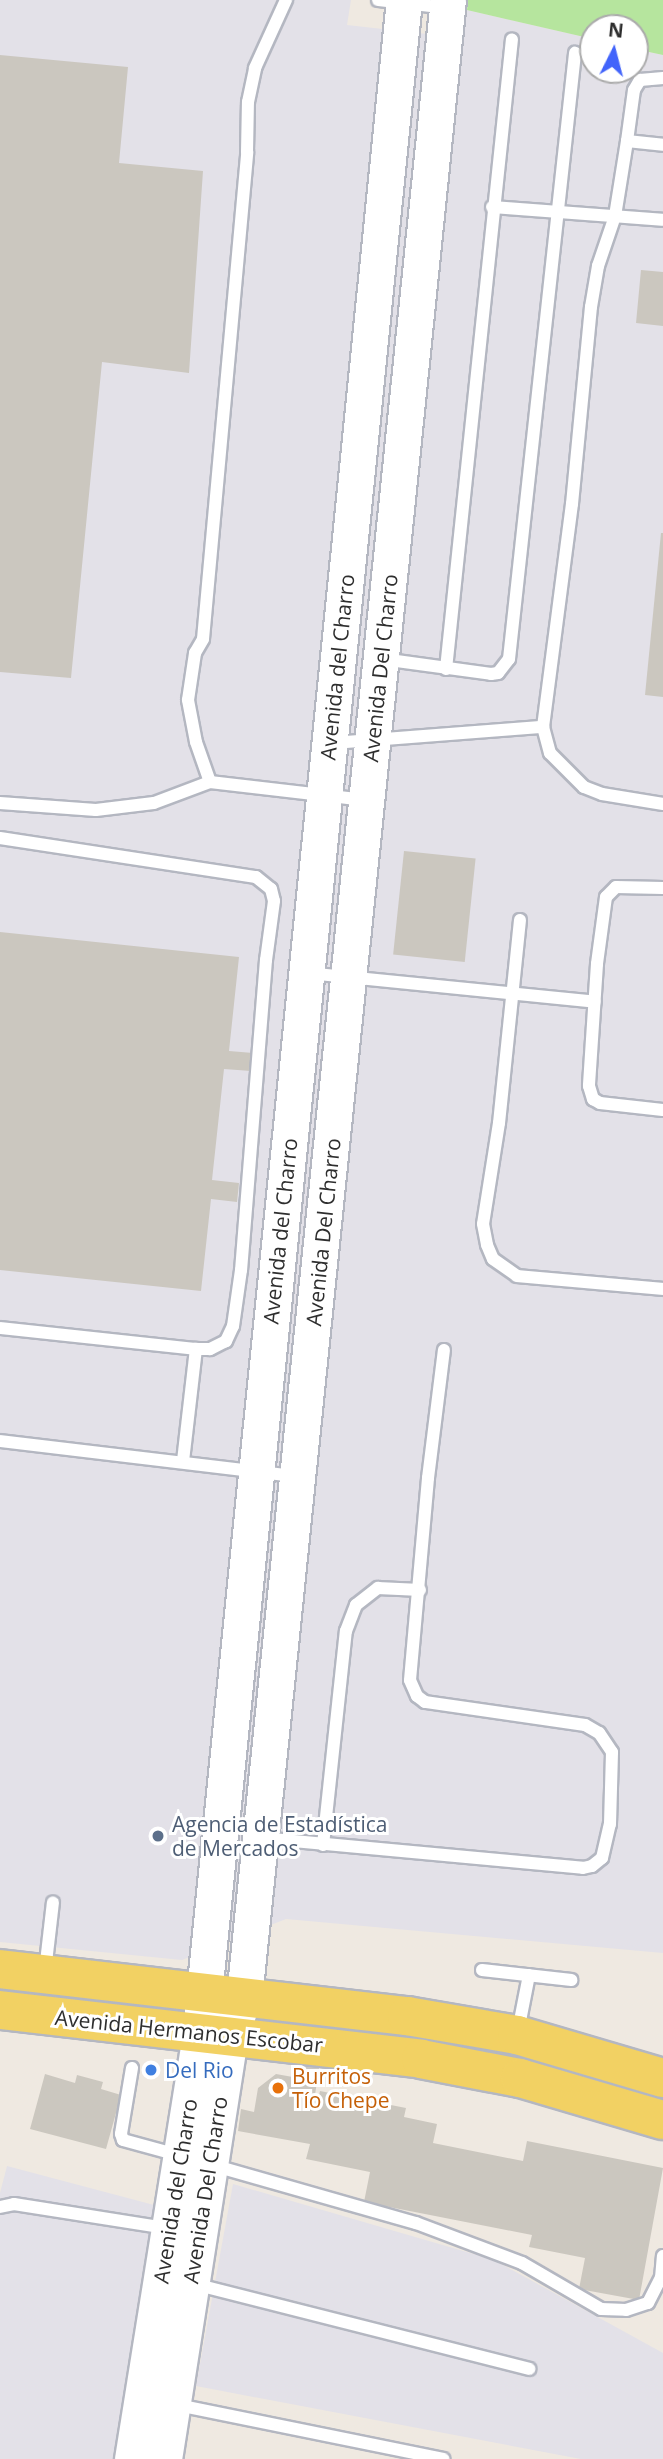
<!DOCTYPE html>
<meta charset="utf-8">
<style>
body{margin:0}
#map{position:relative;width:663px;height:2459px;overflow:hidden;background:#efe9e1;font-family:"Open Sans",sans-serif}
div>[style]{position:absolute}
.industrial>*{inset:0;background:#e3e1e8}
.green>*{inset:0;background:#b6e59e}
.building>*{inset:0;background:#cbc7bf;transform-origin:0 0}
.roads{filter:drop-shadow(2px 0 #b4b7c1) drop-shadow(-2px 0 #b4b7c1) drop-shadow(0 2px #b4b7c1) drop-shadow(0 -2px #b4b7c1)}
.lane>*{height:12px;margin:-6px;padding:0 6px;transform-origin:6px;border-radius:6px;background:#fff}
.secondary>*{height:35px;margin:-17.5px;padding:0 17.5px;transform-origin:17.5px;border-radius:17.5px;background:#fff}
.primary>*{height:38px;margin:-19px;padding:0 19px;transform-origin:19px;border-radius:19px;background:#f2d163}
.dots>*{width:19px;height:19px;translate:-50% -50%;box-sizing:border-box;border:4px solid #fff;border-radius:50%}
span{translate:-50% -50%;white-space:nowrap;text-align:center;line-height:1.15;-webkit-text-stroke:6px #fff;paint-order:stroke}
.street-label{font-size:21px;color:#2e2e2e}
.service-label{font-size:21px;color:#4e5e75}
.left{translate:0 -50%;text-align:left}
.shop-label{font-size:21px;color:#366cbe}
.food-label{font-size:21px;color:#c56008}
.north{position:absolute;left:579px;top:14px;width:70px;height:70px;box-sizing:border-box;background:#fff;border:2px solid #ababab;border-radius:50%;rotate:6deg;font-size:19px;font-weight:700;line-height:28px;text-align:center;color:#2e2e2e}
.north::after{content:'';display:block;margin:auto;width:24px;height:32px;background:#4264fb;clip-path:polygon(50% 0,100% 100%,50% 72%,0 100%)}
</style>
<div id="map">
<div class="industrial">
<i style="clip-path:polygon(0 0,351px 0,347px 25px,463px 38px,467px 10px,593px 39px,593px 70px,635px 70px,635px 49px,663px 55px,663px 1953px,286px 1919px,182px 1960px,0 1942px)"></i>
<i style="clip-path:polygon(7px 2166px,154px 2205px,117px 2459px,0 2459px,0 2193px)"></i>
<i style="clip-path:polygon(233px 2184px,494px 2260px,663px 2353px,663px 2459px,581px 2459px,196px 2386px)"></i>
</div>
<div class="green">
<i style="clip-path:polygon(468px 0,663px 0,663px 55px,635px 49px,635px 28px,593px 28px,593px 39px,467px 10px)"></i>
</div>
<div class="building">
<i style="clip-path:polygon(0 55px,128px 67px,119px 163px,203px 171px,189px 373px,102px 362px,71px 678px,0 672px)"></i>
<i style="clip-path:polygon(641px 270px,663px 272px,663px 326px,636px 323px)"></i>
<i style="clip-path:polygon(661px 533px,663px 533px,663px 697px,645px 695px)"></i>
<i style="left:404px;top:851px;width:72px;height:104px;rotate:6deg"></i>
<i style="clip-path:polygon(0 932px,239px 957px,229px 1051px,253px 1053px,251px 1071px,224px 1069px,212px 1180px,239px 1183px,237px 1202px,211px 1199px,201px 1291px,0 1270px)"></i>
<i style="clip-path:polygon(306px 2065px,319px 2068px,315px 2095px,319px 2095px,320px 2091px,406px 2108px,404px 2117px,437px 2124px,433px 2143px,523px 2161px,527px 2141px,663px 2168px,639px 2300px,579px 2289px,585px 2258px,529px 2247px,532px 2235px,364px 2202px,370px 2172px,306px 2159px,310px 2144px,238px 2131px,241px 2109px,254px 2112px,258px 2088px,276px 2074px,304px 2079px)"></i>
<i style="clip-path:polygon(45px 2074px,75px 2083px,77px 2075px,103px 2082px,101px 2089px,121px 2095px,106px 2149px,30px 2129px)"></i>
</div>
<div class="roads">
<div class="lane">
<i style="left:378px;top:0;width:69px;rotate:6.6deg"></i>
<i style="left:627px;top:141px;width:51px;rotate:-82.2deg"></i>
<i style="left:634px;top:90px;width:12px;rotate:-59deg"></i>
<i style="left:640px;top:80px;width:23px;rotate:-5deg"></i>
<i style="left:492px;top:207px;width:171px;rotate:4.3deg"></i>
<i style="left:382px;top:659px;width:110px;rotate:7.8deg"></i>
<i style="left:491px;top:674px;width:7px;rotate:-8deg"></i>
<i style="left:498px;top:673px;width:18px;rotate:-52deg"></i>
<i style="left:509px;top:659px;width:610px;rotate:-83.78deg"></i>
<i style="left:446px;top:669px;width:633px;rotate:-84.02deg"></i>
<i style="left:543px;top:727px;width:225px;rotate:-82.6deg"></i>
<i style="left:572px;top:504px;width:198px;rotate:-84.5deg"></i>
<i style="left:591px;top:307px;width:42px;rotate:-80.3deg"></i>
<i style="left:598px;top:266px;width:53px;rotate:-71.2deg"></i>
<i style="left:615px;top:216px;width:76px;rotate:-80.9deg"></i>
<i style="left:627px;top:141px;width:36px;rotate:6deg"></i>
<i style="left:333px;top:743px;width:211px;rotate:-4.4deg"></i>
<i style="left:543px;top:727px;width:27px;rotate:75deg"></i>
<i style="left:550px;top:753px;width:48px;rotate:45deg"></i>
<i style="left:584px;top:787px;width:19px;rotate:21deg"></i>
<i style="left:602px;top:794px;width:62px;rotate:9.3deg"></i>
<i style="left:210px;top:782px;width:42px;rotate:-109.3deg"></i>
<i style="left:196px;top:742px;width:43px;rotate:-100.8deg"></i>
<i style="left:188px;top:700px;width:48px;rotate:-81.5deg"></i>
<i style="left:195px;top:653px;width:16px;rotate:-60deg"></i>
<i style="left:203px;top:639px;width:489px;rotate:-84.8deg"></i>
<i style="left:247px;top:152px;width:50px;rotate:-88.9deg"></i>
<i style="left:248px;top:102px;width:35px;rotate:-78deg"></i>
<i style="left:255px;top:68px;width:75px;rotate:-65.5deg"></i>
<i style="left:0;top:803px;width:96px;rotate:4.2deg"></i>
<i style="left:96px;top:810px;width:58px;rotate:-6.9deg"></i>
<i style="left:154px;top:803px;width:60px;rotate:-20.6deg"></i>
<i style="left:210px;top:782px;width:156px;rotate:6.6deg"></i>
<i style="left:0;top:838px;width:259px;rotate:8.7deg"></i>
<i style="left:256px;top:877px;width:19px;rotate:39deg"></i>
<i style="left:271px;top:889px;width:12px;rotate:76deg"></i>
<i style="left:274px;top:901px;width:60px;rotate:97.7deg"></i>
<i style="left:266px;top:960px;width:311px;rotate:94.6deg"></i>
<i style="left:241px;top:1270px;width:57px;rotate:98.1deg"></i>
<i style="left:233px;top:1326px;width:17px;rotate:115deg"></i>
<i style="left:226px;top:1341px;width:18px;rotate:153deg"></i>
<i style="left:210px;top:1349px;width:14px;rotate:180deg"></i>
<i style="left:196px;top:1349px;width:197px;rotate:-173.9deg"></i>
<i style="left:663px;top:888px;width:47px;rotate:-178.8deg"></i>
<i style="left:616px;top:887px;width:14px;rotate:135deg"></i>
<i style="left:606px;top:897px;width:68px;rotate:97.7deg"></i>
<i style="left:597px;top:964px;width:122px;rotate:93.8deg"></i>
<i style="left:589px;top:1086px;width:14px;rotate:73deg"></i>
<i style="left:593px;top:1099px;width:8px;rotate:30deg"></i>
<i style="left:600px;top:1103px;width:63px;rotate:6.3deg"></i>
<i style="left:520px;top:920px;width:204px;rotate:95.9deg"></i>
<i style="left:499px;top:1123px;width:102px;rotate:99deg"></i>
<i style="left:483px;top:1224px;width:21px;rotate:79deg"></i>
<i style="left:487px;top:1245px;width:15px;rotate:67deg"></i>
<i style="left:493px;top:1259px;width:29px;rotate:35deg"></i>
<i style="left:517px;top:1276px;width:147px;rotate:5.1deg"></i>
<i style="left:307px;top:973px;width:289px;rotate:5.7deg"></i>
<i style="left:0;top:1441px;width:296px;rotate:6.8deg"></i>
<i style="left:183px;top:1461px;width:113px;rotate:-83.4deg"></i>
<i style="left:261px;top:1838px;width:323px;rotate:5.3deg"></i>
<i style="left:583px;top:1868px;width:9px;rotate:-13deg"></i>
<i style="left:592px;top:1866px;width:13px;rotate:-39deg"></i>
<i style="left:602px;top:1858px;width:35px;rotate:-77deg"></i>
<i style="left:610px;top:1824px;width:72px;rotate:-88.4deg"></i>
<i style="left:612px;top:1752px;width:23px;rotate:-124deg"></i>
<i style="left:599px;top:1733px;width:16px;rotate:-150deg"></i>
<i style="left:585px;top:1725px;width:162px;rotate:-171.8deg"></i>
<i style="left:425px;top:1702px;width:10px;rotate:-143deg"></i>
<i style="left:417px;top:1696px;width:17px;rotate:-114deg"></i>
<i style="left:410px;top:1680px;width:203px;rotate:-84.9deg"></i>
<i style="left:428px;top:1478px;width:129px;rotate:-82.9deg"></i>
<i style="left:323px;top:1845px;width:215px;rotate:-83.9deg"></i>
<i style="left:346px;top:1631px;width:28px;rotate:-69deg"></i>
<i style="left:356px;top:1605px;width:28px;rotate:-38deg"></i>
<i style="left:378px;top:1588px;width:42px;rotate:2.7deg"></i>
<i style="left:482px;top:1970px;width:90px;rotate:6.4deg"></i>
<i style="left:45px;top:1971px;width:69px;rotate:-83.4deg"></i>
<i style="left:518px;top:2031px;width:57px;rotate:-78.9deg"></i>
<i style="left:132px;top:2068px;width:67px;rotate:99.5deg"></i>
<i style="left:121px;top:2134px;width:6px;rotate:72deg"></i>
<i style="left:123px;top:2140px;width:57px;rotate:15.3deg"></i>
<i style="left:212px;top:2165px;width:212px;rotate:15.9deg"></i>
<i style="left:416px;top:2223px;width:113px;rotate:20.7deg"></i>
<i style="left:522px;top:2263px;width:91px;rotate:30.2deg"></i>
<i style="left:601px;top:2309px;width:25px;rotate:2deg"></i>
<i style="left:626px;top:2310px;width:23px;rotate:-18deg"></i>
<i style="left:648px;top:2303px;width:28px;rotate:-63deg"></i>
<i style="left:661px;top:2278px;width:22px;rotate:-85deg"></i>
<i style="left:0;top:2207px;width:14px;rotate:-12deg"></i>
<i style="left:14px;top:2204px;width:153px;rotate:9deg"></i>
<i style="left:194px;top:2284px;width:346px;rotate:14.2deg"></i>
<i style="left:173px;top:2404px;width:276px;rotate:11.5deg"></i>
</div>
<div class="secondary">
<i style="left:132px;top:2459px;width:431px;rotate:-80.9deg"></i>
<i style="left:200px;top:2033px;width:2043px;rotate:-84.27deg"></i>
<i style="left:164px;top:2459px;width:428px;rotate:-81.1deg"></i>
<i style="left:230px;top:2036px;width:41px;rotate:-70.3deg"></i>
<i style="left:244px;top:1997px;width:2007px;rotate:-84.17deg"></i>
</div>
<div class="primary">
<i style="left:0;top:1969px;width:410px;rotate:6.6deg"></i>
<i style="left:407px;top:2016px;width:112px;rotate:9.8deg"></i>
<i style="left:517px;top:2035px;width:152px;rotate:16.4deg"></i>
<i style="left:0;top:2010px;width:424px;rotate:6.6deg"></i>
<i style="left:421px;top:2059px;width:101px;rotate:10.9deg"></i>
<i style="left:520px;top:2078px;width:149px;rotate:16.4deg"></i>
</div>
</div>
<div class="dots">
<i style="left:158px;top:1836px;background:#5c6f8a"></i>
<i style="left:151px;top:2070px;background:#3f7fe0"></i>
<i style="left:278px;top:2088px;background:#e8710a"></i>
</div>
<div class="street-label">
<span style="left:337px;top:667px;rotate:-84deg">Avenida del Charro</span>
<span style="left:380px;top:668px;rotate:-84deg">Avenida Del Charro</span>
<span style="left:280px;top:1231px;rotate:-84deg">Avenida del Charro</span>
<span style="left:323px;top:1232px;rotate:-84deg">Avenida Del Charro</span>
<span style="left:189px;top:2031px;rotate:6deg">Avenida Hermanos Escobar</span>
<span style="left:205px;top:2190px;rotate:-81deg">Avenida Del Charro</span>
<span style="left:175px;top:2191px;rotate:-81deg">Avenida del Charro</span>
</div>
<div class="service-label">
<span class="left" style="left:172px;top:1836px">Agencia de Estadística<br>de Mercados</span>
</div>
<div class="shop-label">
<span class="left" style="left:165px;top:2070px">Del Rio</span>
</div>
<div class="food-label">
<span class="left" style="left:292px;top:2088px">Burritos<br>Tío Chepe</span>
</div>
<div class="north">N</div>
</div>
